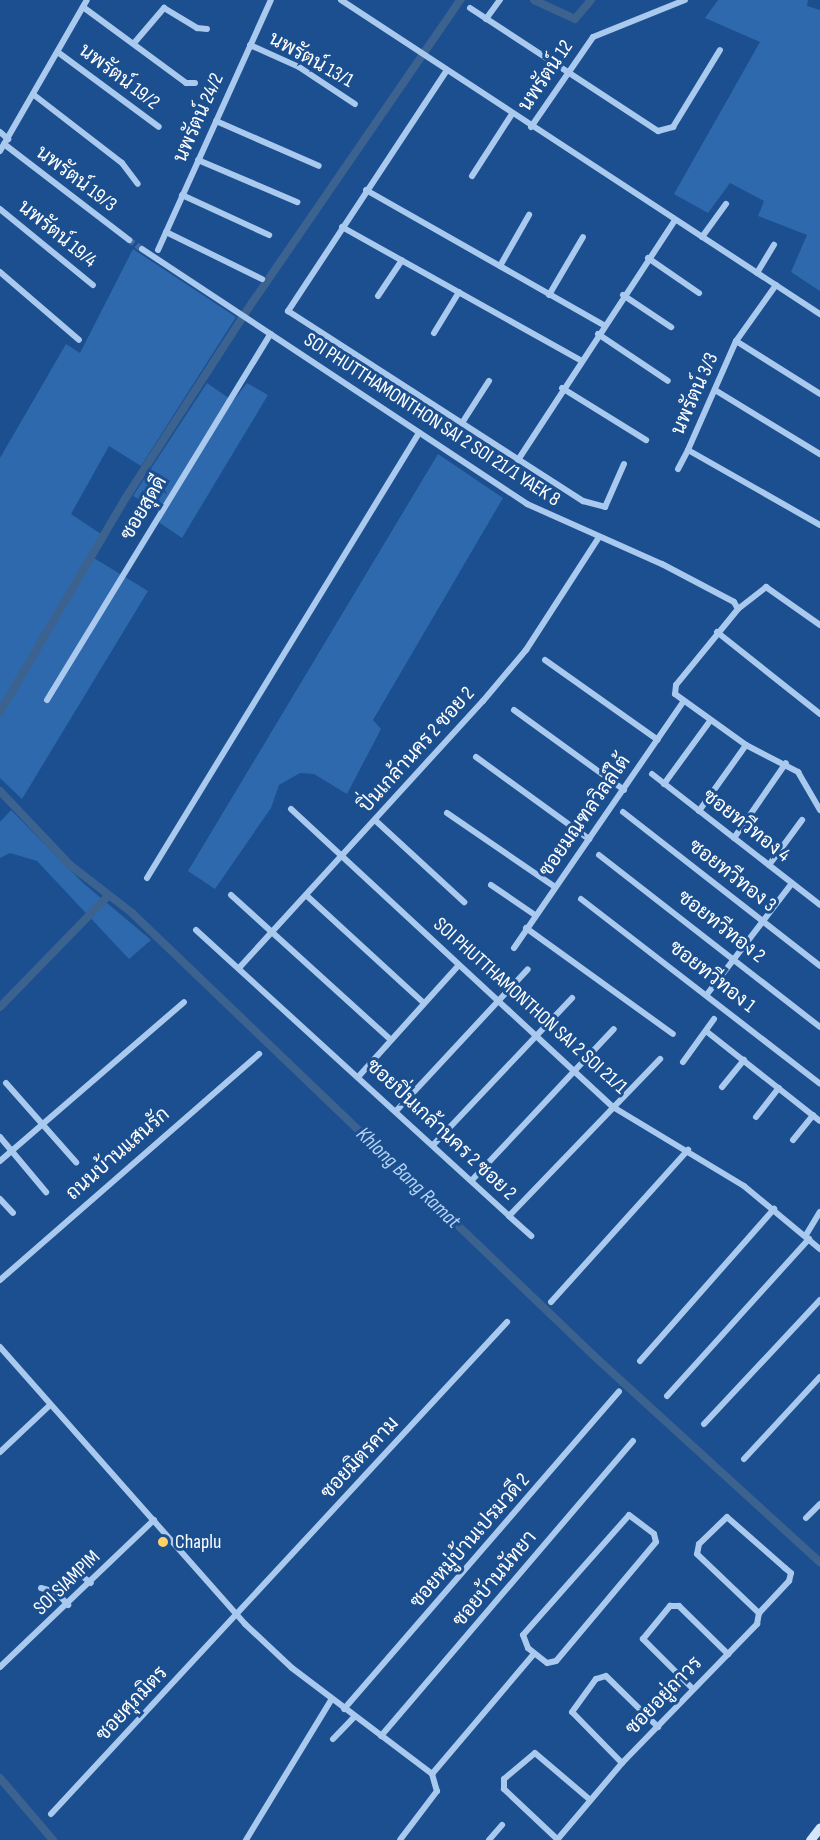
<!DOCTYPE html>
<meta charset="utf-8">
<style>
body{margin:0}
#map{position:relative;width:820px;height:1840px;overflow:hidden;background:#1b4f8f;font-family:"Sofia Sans Condensed",Sarabun,sans-serif}
div>[style]{position:absolute}
.green>*{inset:0;background:#2e69ad}
.canal>*{height:8px;margin:-4px;padding:0 4px;transform-origin:4px;border-radius:4px;background:#3c6290}
.minor-tunnel>*{height:6px;margin-top:-3px;transform-origin:0;background:repeating-linear-gradient(90deg,#3d69a0 0 6px,transparent 0 9px)}
.minor>*{height:6px;margin:-3px;padding:0 3px;transform-origin:3px;border-radius:3px;background:#a9c9ee}
.secondary>*{height:9px;margin:-4.5px;padding:0 4.5px;transform-origin:4.5px;border-radius:4.5px;background:#d6e6fa}
.dots>*{width:16px;height:16px;translate:-50% -50%;box-sizing:border-box;border:3px solid #1b4f8f;border-radius:50%}
span{translate:-50% -50%;white-space:nowrap;text-align:center;line-height:1.15;-webkit-text-stroke:6px #1b4f8f;paint-order:stroke}
.street-label{font-size:20px;color:#fff}
.poi-label{font-size:20px;color:#fff}
.left{translate:0 -50%;text-align:left}
.water-label{font-size:21px;color:#b5d3f5;font-style:italic}
</style>
<div id="map">
<div class="green">
<i style="clip-path:polygon(718px 0,808px 0,807px 6px,820px 10px,820px 291px,791px 272px,807px 235px,758px 216px,764px 201px,730px 183px,708px 213px,674px 194px,760px 42px,705px 18px)"></i>
<i style="clip-path:polygon(133px 249px,236px 317px,141px 466px,109px 446px,71px 514px,101px 534px,89px 555px,148px 591px,22px 799px,0 778px,0 458px,66px 344px,80px 353px)"></i>
<i style="clip-path:polygon(207px 383px,233px 401px,247px 383px,268px 395px,182px 538px,160px 523px,158px 509px,133px 496px)"></i>
<i style="clip-path:polygon(438px 454px,503px 498px,373px 720px,381px 729px,347px 794px,314px 774px,300px 773px,279px 785px,271px 808px,215px 889px,188px 871px)"></i>
<i style="clip-path:polygon(11px 810px,83px 883px,151px 940px,129px 959px,37px 861px,10px 853px,0 858px,0 822px)"></i>
</div>
<div class="canal">
<i style="left:534px;top:0;width:45px;rotate:24.9deg"></i>
<i style="left:575px;top:19px;width:25px;rotate:-50deg"></i>
<i style="left:0;top:712px;width:247px;rotate:-59.6deg"></i>
<i style="left:125px;top:499px;width:234px;rotate:-57.1deg"></i>
<i style="left:252px;top:303px;width:368px;rotate:-55.5deg"></i>
<i style="left:0;top:791px;width:102px;rotate:46.6deg"></i>
<i style="left:70px;top:865px;width:78px;rotate:37.7deg"></i>
<i style="left:132px;top:913px;width:639px;rotate:43.79deg"></i>
<i style="left:593px;top:1355px;width:307px;rotate:42.4deg"></i>
<i style="left:0;top:1007px;width:156px;rotate:-45.8deg"></i>
<i style="left:0;top:1778px;width:82px;rotate:49.5deg"></i>
</div>
<div class="minor-tunnel">
<i style="left:129px;top:240px;width:16px;rotate:35deg"></i>
</div>
<div class="minor">
<i style="left:341px;top:0;width:573px;rotate:33.25deg"></i>
<i style="left:83px;top:7px;width:128px;rotate:36.4deg"></i>
<i style="left:186px;top:83px;width:9px"></i>
<i style="left:470px;top:8px;width:225px;rotate:33.2deg"></i>
<i style="left:658px;top:131px;width:16px;rotate:-15deg"></i>
<i style="left:673px;top:127px;width:90px;rotate:-58.6deg"></i>
<i style="left:486px;top:19px;width:24px;rotate:-54deg"></i>
<i style="left:135px;top:42px;width:45px;rotate:-49.5deg"></i>
<i style="left:164px;top:8px;width:39px;rotate:31deg"></i>
<i style="left:197px;top:28px;width:10px;rotate:6deg"></i>
<i style="left:250px;top:45px;width:54px;rotate:24.2deg"></i>
<i style="left:299px;top:67px;width:67px;rotate:33.5deg"></i>
<i style="left:59px;top:53px;width:124px;rotate:36.5deg"></i>
<i style="left:447px;top:70px;width:289px;rotate:123.4deg"></i>
<i style="left:288px;top:311px;width:351px;rotate:32.8deg"></i>
<i style="left:583px;top:501px;width:23px;rotate:15deg"></i>
<i style="left:605px;top:507px;width:47px;rotate:-66.2deg"></i>
<i style="left:34px;top:95px;width:111px;rotate:37.7deg"></i>
<i style="left:122px;top:163px;width:26px;rotate:53deg"></i>
<i style="left:216px;top:121px;width:112px;rotate:23.6deg"></i>
<i style="left:531px;top:127px;width:109px;rotate:-55.4deg"></i>
<i style="left:593px;top:37px;width:99px;rotate:-21.9deg"></i>
<i style="left:0;top:132px;width:11px;rotate:41deg"></i>
<i style="left:4px;top:144px;width:158px;rotate:37.5deg"></i>
<i style="left:0;top:151px;width:174px;rotate:-60.1deg"></i>
<i style="left:198px;top:160px;width:108px;rotate:23deg"></i>
<i style="left:472px;top:176px;width:74px;rotate:-57.2deg"></i>
<i style="left:366px;top:190px;width:274px;rotate:29.6deg"></i>
<i style="left:182px;top:195px;width:96px;rotate:24.7deg"></i>
<i style="left:0;top:209px;width:120px;rotate:39.3deg"></i>
<i style="left:342px;top:227px;width:273px;rotate:29.2deg"></i>
<i style="left:166px;top:232px;width:107px;rotate:26.1deg"></i>
<i style="left:702px;top:237px;width:41px;rotate:-54deg"></i>
<i style="left:142px;top:249px;width:462px;rotate:33.5deg"></i>
<i style="left:527px;top:504px;width:148px;rotate:24deg"></i>
<i style="left:662px;top:564px;width:81px;rotate:27.8deg"></i>
<i style="left:734px;top:602px;width:8px;rotate:60deg"></i>
<i style="left:738px;top:609px;width:98px;rotate:129.2deg"></i>
<i style="left:676px;top:685px;width:9px;rotate:96deg"></i>
<i style="left:675px;top:694px;width:87px;rotate:35.7deg"></i>
<i style="left:746px;top:745px;width:59px;rotate:27.4deg"></i>
<i style="left:798px;top:772px;width:44px;rotate:59.9deg"></i>
<i style="left:158px;top:250px;width:274px;rotate:-65.7deg"></i>
<i style="left:648px;top:258px;width:62px;rotate:34.5deg"></i>
<i style="left:500px;top:266px;width:59px;rotate:-60.4deg"></i>
<i style="left:0;top:272px;width:104px;rotate:40.7deg"></i>
<i style="left:757px;top:273px;width:33px;rotate:-59deg"></i>
<i style="left:776px;top:285px;width:69px;rotate:125.5deg"></i>
<i style="left:736px;top:341px;width:119px;rotate:113.8deg"></i>
<i style="left:688px;top:450px;width:152px;rotate:29.6deg"></i>
<i style="left:549px;top:295px;width:67px;rotate:-59.6deg"></i>
<i style="left:623px;top:295px;width:58px;rotate:33.7deg"></i>
<i style="left:378px;top:296px;width:43px;rotate:-56.3deg"></i>
<i style="left:434px;top:333px;width:48px;rotate:-58.6deg"></i>
<i style="left:598px;top:334px;width:84px;rotate:33.9deg"></i>
<i style="left:736px;top:341px;width:99px;rotate:32.2deg"></i>
<i style="left:562px;top:388px;width:99px;rotate:31.8deg"></i>
<i style="left:715px;top:390px;width:123px;rotate:31.4deg"></i>
<i style="left:462px;top:423px;width:50px;rotate:-57.3deg"></i>
<i style="left:518px;top:460px;width:287px;rotate:-56.8deg"></i>
<i style="left:678px;top:469px;width:21px;rotate:-62deg"></i>
<i style="left:738px;top:609px;width:36px;rotate:-38deg"></i>
<i style="left:766px;top:587px;width:66px;rotate:35.1deg"></i>
<i style="left:717px;top:632px;width:132px;rotate:38.5deg"></i>
<i style="left:545px;top:660px;width:138px;rotate:35.3deg"></i>
<i style="left:47px;top:700px;width:429px;rotate:-58.6deg"></i>
<i style="left:514px;top:710px;width:136px;rotate:36deg"></i>
<i style="left:476px;top:757px;width:140px;rotate:36deg"></i>
<i style="left:652px;top:774px;width:213px;rotate:37.9deg"></i>
<i style="left:664px;top:784px;width:78px;rotate:-53.9deg"></i>
<i style="left:291px;top:809px;width:439px;rotate:42.8deg"></i>
<i style="left:613px;top:1107px;width:153px;rotate:31.1deg"></i>
<i style="left:744px;top:1186px;width:99px;rotate:39.7deg"></i>
<i style="left:699px;top:811px;width:81px;rotate:-54.5deg"></i>
<i style="left:623px;top:812px;width:250px;rotate:38deg"></i>
<i style="left:447px;top:813px;width:131px;rotate:34.4deg"></i>
<i style="left:376px;top:821px;width:120px;rotate:42.6deg"></i>
<i style="left:734px;top:838px;width:91px;rotate:-55.3deg"></i>
<i style="left:599px;top:855px;width:280px;rotate:37.9deg"></i>
<i style="left:769px;top:865px;width:56px;rotate:-53.7deg"></i>
<i style="left:147px;top:878px;width:522px;rotate:-58.57deg"></i>
<i style="left:491px;top:885px;width:53px;rotate:34.3deg"></i>
<i style="left:231px;top:895px;width:216px;rotate:42.2deg"></i>
<i style="left:306px;top:895px;width:160px;rotate:42.5deg"></i>
<i style="left:581px;top:899px;width:302px;rotate:37.7deg"></i>
<i style="left:526px;top:928px;width:181px;rotate:35.8deg"></i>
<i style="left:196px;top:930px;width:424px;rotate:42.4deg"></i>
<i style="left:509px;top:1216px;width:218px;rotate:-46.1deg"></i>
<i style="left:514px;top:948px;width:298px;rotate:-55.5deg"></i>
<i style="left:239px;top:968px;width:362px;rotate:-47.6deg"></i>
<i style="left:483px;top:701px;width:67px;rotate:-49.9deg"></i>
<i style="left:526px;top:650px;width:135px;rotate:-57.1deg"></i>
<i style="left:708px;top:993px;width:138px;rotate:-52.6deg"></i>
<i style="left:706px;top:1031px;width:145px;rotate:38.3deg"></i>
<i style="left:683px;top:1062px;width:53px;rotate:-54.2deg"></i>
<i style="left:359px;top:1076px;width:149px;rotate:-48deg"></i>
<i style="left:6px;top:1083px;width:106px;rotate:48.5deg"></i>
<i style="left:722px;top:1087px;width:35px;rotate:-51deg"></i>
<i style="left:397px;top:1110px;width:192px;rotate:-47.1deg"></i>
<i style="left:756px;top:1117px;width:37px;rotate:-52deg"></i>
<i style="left:0;top:1137px;width:72px;rotate:50.1deg"></i>
<i style="left:793px;top:1140px;width:32px;rotate:-51deg"></i>
<i style="left:434px;top:1144px;width:201px;rotate:-46.6deg"></i>
<i style="left:0;top:1161px;width:243px;rotate:-40.8deg"></i>
<i style="left:472px;top:1180px;width:207px;rotate:-46.8deg"></i>
<i style="left:0;top:1199px;width:19px;rotate:47deg"></i>
<i style="left:509px;top:1216px;width:30px;rotate:42deg"></i>
<i style="left:806px;top:1235px;width:27px;rotate:-59deg"></i>
<i style="left:0;top:1280px;width:344px;rotate:-41.1deg"></i>
<i style="left:551px;top:1302px;width:205px;rotate:-48deg"></i>
<i style="left:0;top:1347px;width:370px;rotate:48.5deg"></i>
<i style="left:245px;top:1624px;width:64px;rotate:43.1deg"></i>
<i style="left:292px;top:1668px;width:176px;rotate:37.1deg"></i>
<i style="left:432px;top:1774px;width:18px;rotate:74deg"></i>
<i style="left:437px;top:1791px;width:61px;rotate:127.1deg"></i>
<i style="left:640px;top:1361px;width:203px;rotate:-48.6deg"></i>
<i style="left:667px;top:1396px;width:212px;rotate:-47.9deg"></i>
<i style="left:704px;top:1424px;width:170px;rotate:-46.9deg"></i>
<i style="left:0;top:1452px;width:67px;rotate:-43.2deg"></i>
<i style="left:744px;top:1459px;width:112px;rotate:-47.2deg"></i>
<i style="left:629px;top:1515px;width:31px;rotate:37deg"></i>
<i style="left:654px;top:1534px;width:8px;rotate:76deg"></i>
<i style="left:656px;top:1542px;width:155px;rotate:130deg"></i>
<i style="left:556px;top:1661px;width:9px;rotate:167deg"></i>
<i style="left:547px;top:1663px;width:24px;rotate:-142deg"></i>
<i style="left:528px;top:1648px;width:14px;rotate:-111deg"></i>
<i style="left:523px;top:1635px;width:160px;rotate:-48.5deg"></i>
<i style="left:806px;top:1518px;width:20px;rotate:-45deg"></i>
<i style="left:76px;top:1571px;width:19px;rotate:39deg"></i>
<i style="left:41px;top:1588px;width:16px;rotate:15deg"></i>
<i style="left:56px;top:1592px;width:18px;rotate:47deg"></i>
<i style="left:0;top:1667px;width:213px;rotate:-43.7deg"></i>
<i style="left:693px;top:1689px;width:71px;rotate:-135deg"></i>
<i style="left:643px;top:1639px;width:43px;rotate:-50.7deg"></i>
<i style="left:670px;top:1606px;width:9px"></i>
<i style="left:679px;top:1606px;width:69px;rotate:44.4deg"></i>
<i style="left:344px;top:1709px;width:420px;rotate:-49.1deg"></i>
<i style="left:381px;top:1736px;width:388px;rotate:-49.5deg"></i>
<i style="left:333px;top:1739px;width:30px;rotate:-46deg"></i>
<i style="left:622px;top:1763px;width:71px;rotate:-134.4deg"></i>
<i style="left:572px;top:1712px;width:41px;rotate:-54deg"></i>
<i style="left:596px;top:1679px;width:10px;rotate:-17deg"></i>
<i style="left:606px;top:1676px;width:73px;rotate:44.4deg"></i>
<i style="left:432px;top:1774px;width:156px;rotate:-49.7deg"></i>
<i style="left:51px;top:1814px;width:671px;rotate:-47.17deg"></i>
<i style="left:557px;top:1839px;width:73px;rotate:-136.7deg"></i>
<i style="left:504px;top:1789px;width:10px;rotate:-90deg"></i>
<i style="left:504px;top:1779px;width:40px;rotate:-40deg"></i>
<i style="left:535px;top:1753px;width:71px;rotate:40.4deg"></i>
<i style="left:246px;top:1840px;width:164px;rotate:-58.7deg"></i>
<i style="left:489px;top:1840px;width:20px;rotate:-49deg"></i>
<i style="left:557px;top:1840px;width:101px;rotate:-49.8deg"></i>
<i style="left:622px;top:1763px;width:194px;rotate:-45.8deg"></i>
<i style="left:757px;top:1624px;width:11px;rotate:-80deg"></i>
<i style="left:759px;top:1613px;width:44px;rotate:-46.8deg"></i>
<i style="left:789px;top:1581px;width:8px;rotate:-76deg"></i>
<i style="left:791px;top:1573px;width:8px;rotate:-140deg"></i>
<i style="left:785px;top:1568px;width:77px;rotate:-138.7deg"></i>
<i style="left:727px;top:1517px;width:39px;rotate:136deg"></i>
<i style="left:699px;top:1544px;width:10px;rotate:101deg"></i>
<i style="left:697px;top:1554px;width:86px;rotate:43.6deg"></i>
</div>
<div class="secondary">
<i style="left:810px;top:1840px;width:16px;rotate:-52deg"></i>
</div>
<div class="dots">
<i style="left:163px;top:1542px;background:#ffd166"></i>
</div>
<div class="street-label">
<span style="left:311px;top:60px;rotate:29deg">นพรัตน์ 13/1</span>
<span style="left:546px;top:76px;rotate:-56deg">นพรัตน์ 12</span>
<span style="left:119px;top:77px;rotate:37deg">นพรัตน์ 19/2</span>
<span style="left:199px;top:118px;rotate:-66deg">นพรัตน์ 24/2</span>
<span style="left:76px;top:179px;rotate:37deg">นพรัตน์ 19/3</span>
<span style="left:57px;top:234px;rotate:39deg">นพรัตน์ 19/4</span>
<span style="left:695px;top:394px;rotate:-66deg">นพรัตน์ 3/3</span>
<span style="left:432px;top:420px;rotate:33deg">SOI PHUTTHAMONTHON SAI 2 SOI 21/1 YAEK 8</span>
<span style="left:144px;top:508px;rotate:-59deg">ซอยสุดดี</span>
<span style="left:417px;top:750px;rotate:-48deg">ปิ่นเกล้านคร 2 ซอย 2</span>
<span style="left:585px;top:816px;rotate:-55deg">ซอยมณฑลวิลล์ใต้</span>
<span style="left:746px;top:826px;rotate:38deg">ซอยทวีทอง 4</span>
<span style="left:732px;top:876px;rotate:38deg">ซอยทวีทอง 3</span>
<span style="left:721px;top:927px;rotate:38deg">ซอยทวีทอง 2</span>
<span style="left:712px;top:977px;rotate:38deg">ซอยทวีทอง 1</span>
<span style="left:530px;top:1006px;rotate:42deg">SOI PHUTTHAMONTHON SAI 2 SOI 21/1</span>
<span style="left:441px;top:1130px;rotate:43deg">ซอยปิ่นเกล้านคร 2 ซอย 2</span>
<span style="left:118px;top:1154px;rotate:-41deg">ถนนบ้านแสนรัก</span>
<span style="left:360px;top:1458px;rotate:-47deg">ซอยมิตรคาม</span>
<span style="left:470px;top:1541px;rotate:-49deg">ซอยหมู่บ้านเปรมวดี 2</span>
<span style="left:495px;top:1579px;rotate:-50deg">ซอยบ้านนัทยา</span>
<span style="left:67px;top:1583px;rotate:-44deg">SOI SIAMPIM</span>
<span style="left:664px;top:1696px;rotate:-46deg">ซอยอยู่ถาวร</span>
<span style="left:132px;top:1704px;rotate:-47deg">ซอยศุภมิตร</span>
</div>
<div class="poi-label">
<span class="left" style="left:175px;top:1542px">Chaplu</span>
</div>
<div class="water-label">
<span style="left:408px;top:1178px;rotate:44deg">Khlong Bang Ramat</span>
</div>
</div>
